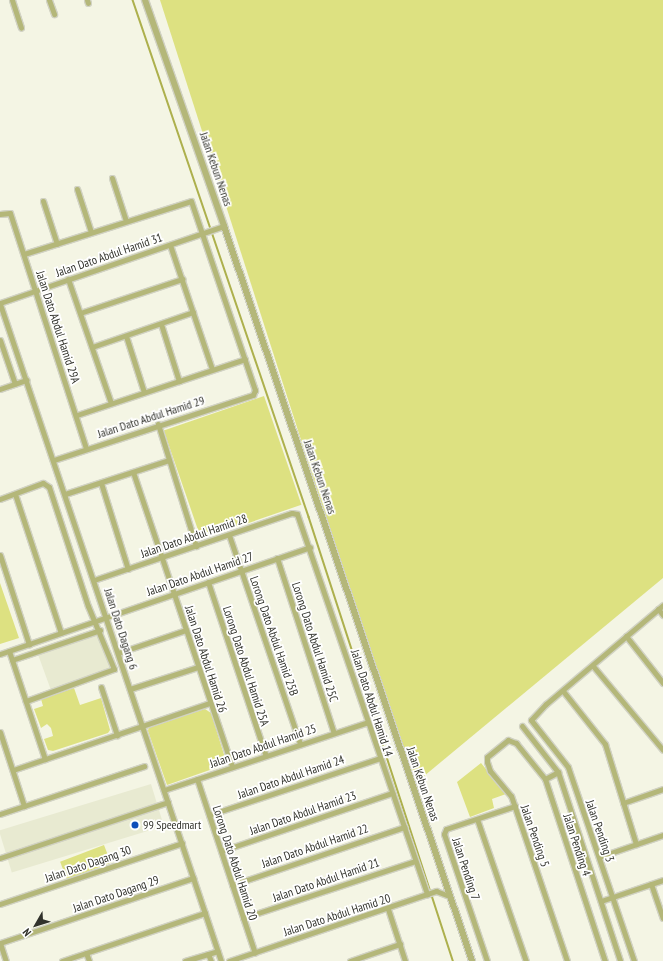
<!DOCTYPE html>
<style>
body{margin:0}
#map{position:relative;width:663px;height:961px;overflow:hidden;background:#f4f5e4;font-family:"PT Sans Narrow",sans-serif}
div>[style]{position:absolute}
.built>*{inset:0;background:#e8ead1;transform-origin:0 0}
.green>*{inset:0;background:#dde181;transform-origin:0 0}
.stream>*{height:1.5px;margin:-0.75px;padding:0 0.75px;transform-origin:0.75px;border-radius:0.75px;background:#adb04d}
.roads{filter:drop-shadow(1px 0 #d1d2c3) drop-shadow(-1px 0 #d1d2c3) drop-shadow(0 1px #d1d2c3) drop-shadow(0 -1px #d1d2c3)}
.minor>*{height:5px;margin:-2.5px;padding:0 2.5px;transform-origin:2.5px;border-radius:2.5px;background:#b4b779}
.tertiary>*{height:6px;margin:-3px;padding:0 3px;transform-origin:3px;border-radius:3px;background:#b4b779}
.dots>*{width:11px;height:11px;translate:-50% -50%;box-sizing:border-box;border:2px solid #fff;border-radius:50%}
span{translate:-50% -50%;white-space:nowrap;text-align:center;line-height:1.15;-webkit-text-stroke:3.5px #fff;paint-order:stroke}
.street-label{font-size:12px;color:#31322b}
.poi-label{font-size:12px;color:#31322b}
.left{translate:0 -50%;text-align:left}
.north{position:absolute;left:16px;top:905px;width:40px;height:40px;-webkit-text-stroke:3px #fff;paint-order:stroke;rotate:231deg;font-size:11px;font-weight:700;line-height:16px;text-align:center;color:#31322b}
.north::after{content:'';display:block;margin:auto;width:14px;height:18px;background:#31322b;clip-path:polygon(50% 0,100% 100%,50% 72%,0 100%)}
</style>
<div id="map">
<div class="built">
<i style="left:99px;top:632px;width:38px;height:65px;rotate:70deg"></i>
<i style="left:151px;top:784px;width:44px;height:159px;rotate:73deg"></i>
</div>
<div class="green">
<i style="clip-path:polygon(160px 0,663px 0,663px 578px,412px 786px)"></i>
<i style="left:264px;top:396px;width:115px;height:106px;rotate:71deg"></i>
<i style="clip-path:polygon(0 583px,19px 638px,0 644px)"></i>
<i style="clip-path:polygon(74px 688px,80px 705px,101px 698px,110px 730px,108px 733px,53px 751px,48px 750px,44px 739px,53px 736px,51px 728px,47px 724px,41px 728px,34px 709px,43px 706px,41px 699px)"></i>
<i style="clip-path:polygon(205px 709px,211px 713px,226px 761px,224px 765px,167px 785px,148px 731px,149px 726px)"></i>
<i style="clip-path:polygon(481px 763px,506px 794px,492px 799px,494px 808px,470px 817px,457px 782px)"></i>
<i style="left:104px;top:845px;width:19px;height:47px;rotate:69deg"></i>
</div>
<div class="stream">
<i style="left:133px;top:0;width:546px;rotate:71.2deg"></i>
<i style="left:309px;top:517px;width:467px;rotate:72deg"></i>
</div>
<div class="roads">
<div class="minor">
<i style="left:12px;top:0;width:29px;rotate:72deg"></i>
<i style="left:49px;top:0;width:15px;rotate:70deg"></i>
<i style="left:87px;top:0;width:3px;rotate:72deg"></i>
<i style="left:112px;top:178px;width:45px;rotate:72deg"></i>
<i style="left:77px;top:189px;width:45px;rotate:72deg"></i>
<i style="left:43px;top:201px;width:45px;rotate:72deg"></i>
<i style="left:0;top:214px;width:10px;rotate:-6deg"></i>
<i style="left:10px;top:213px;width:248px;rotate:72.1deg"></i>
<i style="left:170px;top:245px;width:131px;rotate:71.3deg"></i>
<i style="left:24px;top:254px;width:175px;rotate:-17.6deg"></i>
<i style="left:191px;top:201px;width:200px;rotate:71.3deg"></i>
<i style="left:255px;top:390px;width:5px;rotate:112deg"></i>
<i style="left:253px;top:395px;width:209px;rotate:161.9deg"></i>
<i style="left:68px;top:279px;width:131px;rotate:70.9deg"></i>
<i style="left:0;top:303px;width:237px;rotate:-19deg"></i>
<i style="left:0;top:304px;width:693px;rotate:71.41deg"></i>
<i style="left:80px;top:313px;width:108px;rotate:-18.4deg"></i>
<i style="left:161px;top:324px;width:60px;rotate:72.5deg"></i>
<i style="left:126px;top:336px;width:59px;rotate:72.2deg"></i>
<i style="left:0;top:340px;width:46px;rotate:71.2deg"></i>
<i style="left:92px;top:347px;width:107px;rotate:-19.1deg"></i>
<i style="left:0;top:389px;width:28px;rotate:-19deg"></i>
<i style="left:77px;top:415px;width:177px;rotate:-18.4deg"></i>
<i style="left:158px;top:424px;width:128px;rotate:72.7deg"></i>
<i style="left:133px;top:472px;width:311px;rotate:71.4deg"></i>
<i style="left:101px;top:483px;width:90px;rotate:72.6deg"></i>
<i style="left:15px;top:494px;width:146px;rotate:71.7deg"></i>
<i style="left:65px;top:494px;width:109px;rotate:-18.1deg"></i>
<i style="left:0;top:499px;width:46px;rotate:-20.4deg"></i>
<i style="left:43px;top:483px;width:7px;rotate:34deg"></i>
<i style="left:49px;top:487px;width:125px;rotate:71.9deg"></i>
<i style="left:88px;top:606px;width:68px;rotate:67.6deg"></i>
<i style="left:114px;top:669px;width:94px;rotate:160deg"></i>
<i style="left:229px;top:535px;width:221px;rotate:71.2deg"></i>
<i style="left:0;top:555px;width:94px;rotate:72deg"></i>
<i style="left:277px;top:558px;width:184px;rotate:72deg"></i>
<i style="left:94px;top:580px;width:209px;rotate:-18.7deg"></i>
<i style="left:292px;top:513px;width:5px;rotate:11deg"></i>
<i style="left:297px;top:514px;width:402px;rotate:71.1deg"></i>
<i style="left:208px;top:582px;width:183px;rotate:71.6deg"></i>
<i style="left:658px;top:609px;width:8px;rotate:50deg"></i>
<i style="left:626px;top:636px;width:60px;rotate:51.8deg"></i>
<i style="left:9px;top:651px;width:114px;rotate:71.6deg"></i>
<i style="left:118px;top:653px;width:72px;rotate:-18.7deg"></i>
<i style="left:0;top:654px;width:328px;rotate:-19deg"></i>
<i style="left:12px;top:660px;width:93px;rotate:-18.8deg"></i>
<i style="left:593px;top:666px;width:109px;rotate:50.2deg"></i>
<i style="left:101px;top:687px;width:51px;rotate:71.6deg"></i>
<i style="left:130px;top:689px;width:71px;rotate:-17.9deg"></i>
<i style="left:563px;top:691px;width:68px;rotate:51.6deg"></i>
<i style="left:605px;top:744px;width:105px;rotate:72.8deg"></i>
<i style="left:522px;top:726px;width:58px;rotate:52deg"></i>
<i style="left:558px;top:772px;width:199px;rotate:71.8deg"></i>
<i style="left:0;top:732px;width:78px;rotate:72deg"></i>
<i style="left:13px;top:770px;width:208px;rotate:-18.8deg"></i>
<i style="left:197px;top:779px;width:183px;rotate:71.6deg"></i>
<i style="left:545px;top:779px;width:15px;rotate:-28deg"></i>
<i style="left:164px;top:790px;width:215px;rotate:-18.4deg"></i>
<i style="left:623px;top:803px;width:42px;rotate:-19.3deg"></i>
<i style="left:0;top:814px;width:152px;rotate:-18.4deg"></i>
<i style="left:209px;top:815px;width:180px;rotate:-18.4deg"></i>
<i style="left:477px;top:819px;width:150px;rotate:71deg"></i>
<i style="left:221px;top:851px;width:181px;rotate:-18.7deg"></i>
<i style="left:599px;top:857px;width:68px;rotate:-19deg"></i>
<i style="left:0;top:858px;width:177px;rotate:-18.4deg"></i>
<i style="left:651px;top:884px;width:36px;rotate:71deg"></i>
<i style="left:232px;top:885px;width:182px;rotate:-18.6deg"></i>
<i style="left:601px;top:901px;width:65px;rotate:-18.7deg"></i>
<i style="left:0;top:904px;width:192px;rotate:-18.5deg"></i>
<i style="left:388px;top:909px;width:55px;rotate:71.9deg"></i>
<i style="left:243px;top:918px;width:181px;rotate:-18.3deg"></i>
<i style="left:0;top:943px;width:204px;rotate:-18.6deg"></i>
<i style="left:0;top:943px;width:19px;rotate:72deg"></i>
<i style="left:86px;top:953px;width:9px;rotate:69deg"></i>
<i style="left:208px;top:954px;width:8px;rotate:67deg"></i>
<i style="left:62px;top:961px;width:151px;rotate:-18.6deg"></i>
<i style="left:185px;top:961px;width:34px;rotate:-17deg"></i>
<i style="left:229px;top:961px;width:219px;rotate:-18.7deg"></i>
<i style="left:436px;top:891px;width:14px;rotate:21deg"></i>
<i style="left:350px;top:961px;width:53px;rotate:-18.8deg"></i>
<i style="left:487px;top:961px;width:134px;rotate:-108.7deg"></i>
<i style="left:444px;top:834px;width:5px;rotate:-68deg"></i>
<i style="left:446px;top:829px;width:73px;rotate:-18.4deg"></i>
<i style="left:567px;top:961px;width:174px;rotate:-108.7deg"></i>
<i style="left:511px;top:796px;width:33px;rotate:-130deg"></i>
<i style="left:490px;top:771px;width:9px;rotate:-108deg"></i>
<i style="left:487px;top:762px;width:5px;rotate:-90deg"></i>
<i style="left:487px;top:757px;width:27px;rotate:-39deg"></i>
<i style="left:508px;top:740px;width:9px;rotate:21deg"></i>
<i style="left:516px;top:743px;width:46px;rotate:51.1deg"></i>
<i style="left:545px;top:779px;width:192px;rotate:71.8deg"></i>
<i style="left:634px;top:961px;width:205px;rotate:-108.8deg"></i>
<i style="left:568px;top:767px;width:60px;rotate:-128.2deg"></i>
<i style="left:531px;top:720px;width:22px;rotate:-47deg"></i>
<i style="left:546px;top:704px;width:153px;rotate:-40.2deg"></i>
</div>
<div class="tertiary">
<i style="left:145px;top:0;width:239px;rotate:70.7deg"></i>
<i style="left:224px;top:226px;width:776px;rotate:71.35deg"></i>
</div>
</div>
<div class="dots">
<i style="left:135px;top:825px;background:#0f4fba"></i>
</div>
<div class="street-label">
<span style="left:216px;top:169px;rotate:71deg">Jalan Kebun Nenas</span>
<span style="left:109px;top:255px;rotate:-19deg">Jalan Dato Abdul Hamid 31</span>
<span style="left:58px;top:327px;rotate:72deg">Jalan Dato Abdul Hamid 29A</span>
<span style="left:151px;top:417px;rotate:-18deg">Jalan Dato Abdul Hamid 29</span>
<span style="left:320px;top:477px;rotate:71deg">Jalan Kebun Nenas</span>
<span style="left:194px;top:536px;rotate:-19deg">Jalan Dato Abdul Hamid 28</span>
<span style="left:200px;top:574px;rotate:-19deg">Jalan Dato Abdul Hamid 27</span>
<span style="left:121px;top:629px;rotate:72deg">Jalan Dato Dagang 6</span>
<span style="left:274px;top:636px;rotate:71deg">Lorong Dato Abdul Hamid 25B</span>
<span style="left:315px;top:642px;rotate:72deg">Lorong Dato Abdul Hamid 25C</span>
<span style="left:206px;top:659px;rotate:72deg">Jalan Dato Abdul Hamid 26</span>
<span style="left:246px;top:666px;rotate:72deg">Lorong Dato Abdul Hamid 25A</span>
<span style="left:372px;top:703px;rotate:72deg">Jalan Dato Abdul Hamid 14</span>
<span style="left:263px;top:746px;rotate:-19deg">Jalan Dato Abdul Hamid 25</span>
<span style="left:291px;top:777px;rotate:-19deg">Jalan Dato Abdul Hamid 24</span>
<span style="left:423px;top:784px;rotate:71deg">Jalan Kebun Nenas</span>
<span style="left:303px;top:813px;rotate:-19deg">Jalan Dato Abdul Hamid 23</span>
<span style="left:600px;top:831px;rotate:71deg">Jalan Pending 3</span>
<span style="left:535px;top:836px;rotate:71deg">Jalan Pending 5</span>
<span style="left:577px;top:845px;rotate:72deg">Jalan Pending 4</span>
<span style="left:315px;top:846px;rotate:-19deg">Jalan Dato Abdul Hamid 22</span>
<span style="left:235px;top:863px;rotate:72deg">Lorong Dato Abdul Hamid 20</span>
<span style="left:88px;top:864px;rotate:-19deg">Jalan Dato Dagang 30</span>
<span style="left:466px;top:869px;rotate:72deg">Jalan Pending 7</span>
<span style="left:326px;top:880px;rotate:-19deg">Jalan Dato Abdul Hamid 21</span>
<span style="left:116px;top:894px;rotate:-19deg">Jalan Dato Dagang 29</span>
<span style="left:337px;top:915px;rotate:-18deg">Jalan Dato Abdul Hamid 20</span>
</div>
<div class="poi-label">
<span class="left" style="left:143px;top:825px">99 Speedmart</span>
</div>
<div class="north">N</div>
</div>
